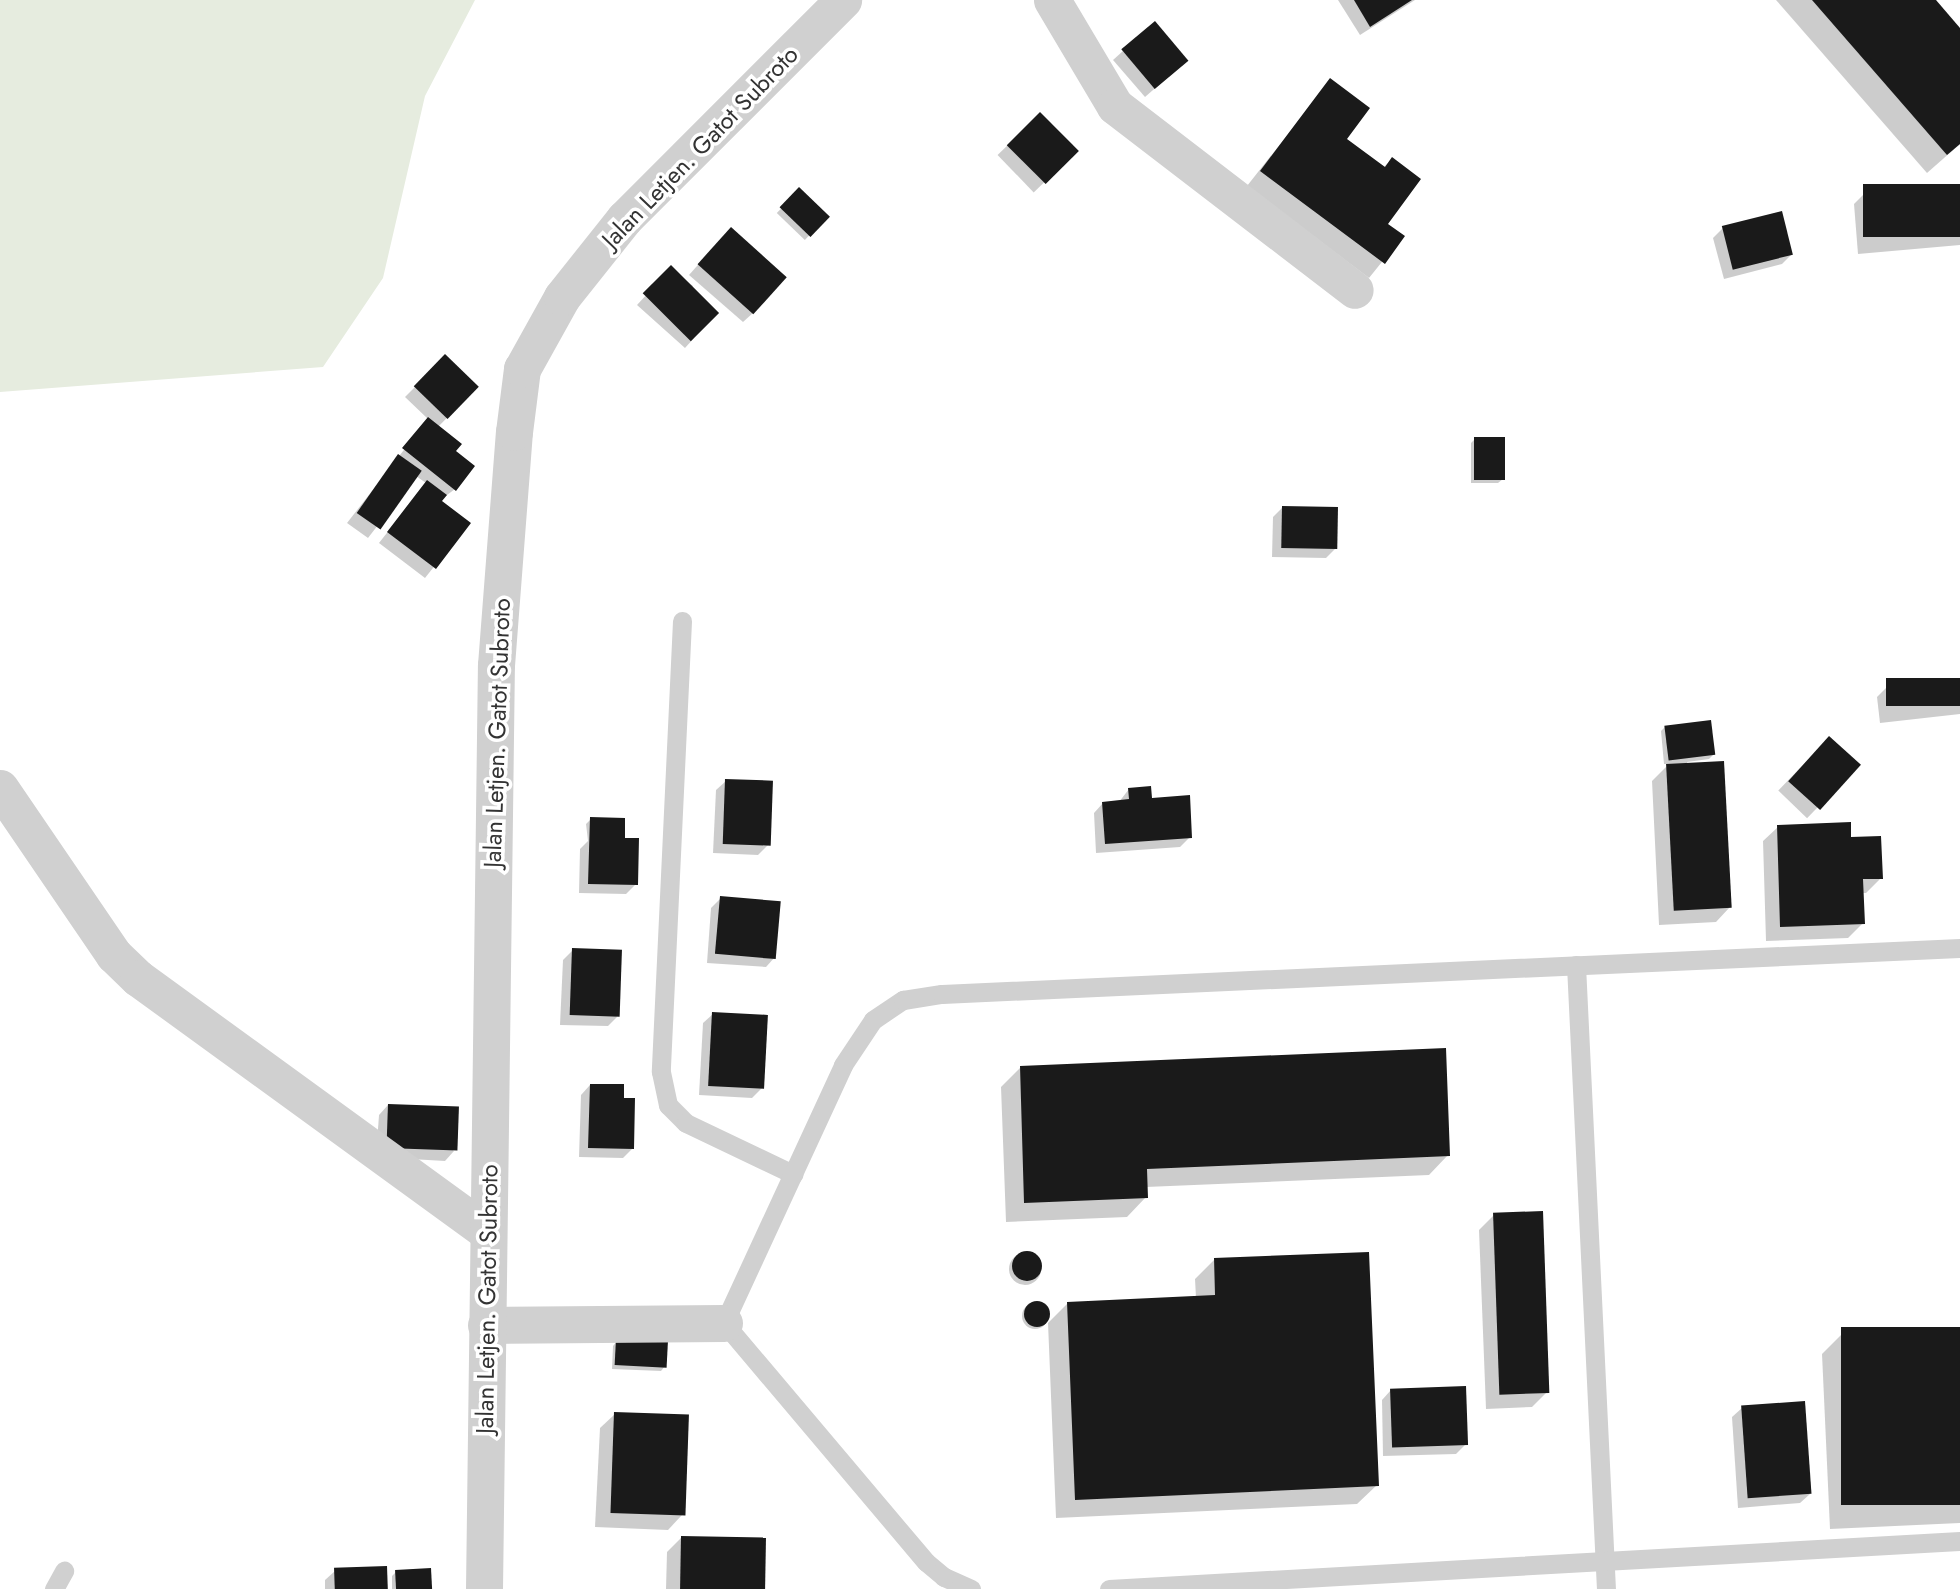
<!DOCTYPE html>
<style>
body{margin:0}
#map{position:relative;width:1960px;height:1589px;overflow:hidden;background:#fff;font-family:Jost,sans-serif}
div>[style]{position:absolute}
.green>*{inset:0;background:#e6ecdf}
.shadow>*{inset:0;background:#0003;transform-origin:0 0}
.round{border-radius:50%}
.building>*{inset:0;background:#1a1a1a;transform-origin:0 0}
.service>*{height:19px;margin:-9.5px;padding:0 9.5px;transform-origin:9.5px;border-radius:9.5px;background:#d0d0d0}
.minor>*{height:37px;margin:-18.5px;padding:0 18.5px;transform-origin:18.5px;border-radius:18.5px;background:#d0d0d0}
span{translate:-50% -50%;white-space:nowrap;text-align:center;line-height:1.15;-webkit-text-stroke:7px #fff;paint-order:stroke}
.street-label{font-size:24px;color:#333}
</style>
<div id="map">
<div class="green">
<i style="clip-path:polygon(0 0,475px 0,425px 96px,383px 278px,323px 367px,0 392px)"></i>
</div>
<div class="shadow">
<i style="clip-path:polygon(1338px 0,1415px 0,1360px 35px)"></i>
<i style="clip-path:polygon(1776px 0,1933px 0,1960px 31px,1960px 144px,1927px 173px)"></i>
<i style="clip-path:polygon(1123px 51px,1176px 70px,1145px 97px,1113px 60px)"></i>
<i style="clip-path:polygon(1330px 81px,1345px 139px,1383px 168px,1392px 159px,1385px 224px,1402px 237px,1369px 278px,1247px 186px)"></i>
<i style="left:1040px;top:114px;width:52px;height:59px;rotate:46deg"></i>
<i style="clip-path:polygon(1960px 186px,1960px 245px,1858px 254px,1854px 204px,1864px 194px)"></i>
<i style="left:799px;top:190px;width:39px;height:32px;rotate:44deg"></i>
<i style="clip-path:polygon(1723px 228px,1792px 254px,1782px 264px,1724px 279px,1713px 238px)"></i>
<i style="clip-path:polygon(721px 239px,753px 313px,743px 322px,689px 275px)"></i>
<i style="clip-path:polygon(671px 268px,693px 286px,690px 290px,694px 338px,685px 348px,637px 305px)"></i>
<i style="clip-path:polygon(445px 357px,477px 387px,438px 427px,453px 451px,455px 489px,439px 501px,468px 524px,425px 578px,379px 543px,426px 483px,416px 476px,368px 538px,347px 523px,428px 419px,405px 397px)"></i>
<i style="clip-path:polygon(1475px 439px,1503px 479px,1498px 483px,1471px 483px,1471px 443px)"></i>
<i style="clip-path:polygon(1283px 507px,1336px 548px,1326px 558px,1272px 557px,1273px 517px)"></i>
<i style="clip-path:polygon(1960px 679px,1960px 714px,1880px 723px,1877px 697px,1887px 687px)"></i>
<i style="clip-path:polygon(1665px 727px,1713px 755px,1709px 759px,1687px 762px,1730px 907px,1716px 922px,1659px 925px,1652px 781px,1669px 764px,1664px 764px,1661px 731px)"></i>
<i style="left:1829px;top:738px;width:40px;height:73px;rotate:44deg"></i>
<i style="clip-path:polygon(726px 781px,768px 845px,758px 855px,713px 853px,716px 790px)"></i>
<i style="clip-path:polygon(1129px 789px,1150px 800px,1190px 837px,1180px 847px,1096px 853px,1094px 813px,1103px 803px,1119px 802px)"></i>
<i style="clip-path:polygon(591px 819px,623px 837px,636px 884px,626px 894px,579px 893px,580px 849px,588px 841px,586px 824px)"></i>
<i style="clip-path:polygon(1778px 827px,1849px 839px,1881px 878px,1866px 893px,1862px 893px,1863px 923px,1848px 938px,1766px 941px,1763px 841px)"></i>
<i style="clip-path:polygon(721px 898px,775px 957px,766px 967px,707px 963px,711px 908px)"></i>
<i style="clip-path:polygon(573px 950px,617px 1017px,608px 1026px,560px 1025px,563px 960px)"></i>
<i style="clip-path:polygon(713px 1014px,762px 1088px,752px 1098px,699px 1095px,703px 1023px)"></i>
<i style="clip-path:polygon(1020px 1068px,1448px 1155px,1429px 1175px,1146px 1187px,1146px 1197px,1127px 1217px,1006px 1222px,1001px 1087px)"></i>
<i style="clip-path:polygon(590px 1085px,622px 1100px,633px 1148px,623px 1158px,579px 1157px,581px 1095px)"></i>
<i style="clip-path:polygon(388px 1105px,454px 1151px,445px 1161px,376px 1157px,379px 1115px)"></i>
<i style="clip-path:polygon(1494px 1215px,1547px 1392px,1532px 1407px,1486px 1409px,1479px 1230px)"></i>
<i class="round" style="left:1009px;top:1253px;width:32px;height:32px"></i>
<i style="clip-path:polygon(1214px 1260px,1377px 1485px,1357px 1504px,1056px 1518px,1048px 1323px,1068px 1303px,1196px 1298px,1195px 1279px)"></i>
<i class="round" style="left:1022px;top:1303px;width:26px;height:26px"></i>
<i style="clip-path:polygon(1960px 1329px,1960px 1523px,1830px 1529px,1822px 1354px,1841px 1335px)"></i>
<i style="clip-path:polygon(617px 1341px,665px 1366px,661px 1371px,612px 1369px,613px 1346px)"></i>
<i style="clip-path:polygon(1391px 1390px,1466px 1444px,1456px 1454px,1383px 1456px,1382px 1400px)"></i>
<i style="clip-path:polygon(1742px 1408px,1810px 1494px,1800px 1503px,1738px 1508px,1732px 1417px)"></i>
<i style="clip-path:polygon(615px 1414px,682px 1515px,668px 1530px,595px 1527px,600px 1428px)"></i>
<i style="clip-path:polygon(682px 1537px,764px 1589px,666px 1589px,667px 1552px)"></i>
<i style="clip-path:polygon(335px 1571px,386px 1589px,325px 1589px,325px 1580px)"></i>
<i style="clip-path:polygon(396px 1572px,430px 1589px,392px 1589px,392px 1576px)"></i>
</div>
<div class="building">
<i style="clip-path:polygon(1354px 0,1412px 0,1370px 27px)"></i>
<i style="clip-path:polygon(1812px 0,1936px 0,1960px 28px,1960px 144px,1947px 155px)"></i>
<i style="left:1155px;top:21px;width:52px;height:44px;rotate:50deg"></i>
<i style="clip-path:polygon(1330px 78px,1370px 108px,1347px 139px,1385px 167px,1392px 157px,1421px 179px,1388px 224px,1405px 236px,1385px 264px,1260px 171px)"></i>
<i style="left:1040px;top:112px;width:55px;height:47px;rotate:45deg"></i>
<i style="left:1960px;top:184px;width:53px;height:97px;rotate:90deg"></i>
<i style="left:799px;top:187px;width:43px;height:28px;rotate:44deg"></i>
<i style="left:1782px;top:211px;width:45px;height:62px;rotate:76deg"></i>
<i style="left:731px;top:227px;width:75px;height:50px;rotate:42deg"></i>
<i style="left:671px;top:265px;width:68px;height:40px;rotate:45deg"></i>
<i style="left:445px;top:354px;width:47px;height:45px;rotate:44deg"></i>
<i style="clip-path:polygon(428px 417px,462px 444px,456px 451px,475px 466px,456px 491px,402px 448px)"></i>
<i style="left:1474px;top:437px;width:31px;height:43px"></i>
<i style="left:398px;top:454px;width:29px;height:72px;rotate:35deg"></i>
<i style="clip-path:polygon(427px 480px,447px 495px,442px 501px,471px 523px,436px 569px,387px 532px)"></i>
<i style="left:1282px;top:506px;width:56px;height:42px;rotate:1deg"></i>
<i style="left:1960px;top:678px;width:28px;height:74px;rotate:90deg"></i>
<i style="left:1711px;top:720px;width:35px;height:47px;rotate:83deg"></i>
<i style="left:1829px;top:736px;width:43px;height:61px;rotate:42deg"></i>
<i style="left:1724px;top:761px;width:147px;height:58px;rotate:87deg"></i>
<i style="left:725px;top:779px;width:48px;height:65px;rotate:2deg"></i>
<i style="clip-path:polygon(1151px 786px,1152px 798px,1190px 795px,1192px 838px,1105px 844px,1102px 802px,1129px 799px,1128px 788px)"></i>
<i style="clip-path:polygon(590px 817px,625px 818px,625px 838px,639px 838px,638px 885px,588px 884px)"></i>
<i style="clip-path:polygon(1851px 822px,1851px 837px,1881px 836px,1883px 879px,1863px 879px,1865px 924px,1780px 927px,1777px 825px)"></i>
<i style="left:720px;top:896px;width:61px;height:58px;rotate:5deg"></i>
<i style="left:572px;top:948px;width:50px;height:67px;rotate:2deg"></i>
<i style="left:712px;top:1012px;width:56px;height:74px;rotate:3deg"></i>
<i style="clip-path:polygon(1446px 1048px,1450px 1156px,1147px 1169px,1148px 1198px,1024px 1203px,1020px 1066px)"></i>
<i style="clip-path:polygon(590px 1084px,624px 1084px,624px 1098px,635px 1098px,634px 1149px,588px 1148px)"></i>
<i style="left:388px;top:1104px;width:71px;height:44px;rotate:2deg"></i>
<i style="left:1543px;top:1211px;width:182px;height:50px;rotate:88deg"></i>
<i class="round" style="left:1012px;top:1251px;width:30px;height:30px"></i>
<i style="clip-path:polygon(1369px 1252px,1379px 1486px,1075px 1500px,1067px 1302px,1215px 1295px,1214px 1258px)"></i>
<i class="round" style="left:1024px;top:1301px;width:26px;height:26px"></i>
<i style="left:1960px;top:1327px;width:178px;height:119px;rotate:90deg"></i>
<i style="left:616px;top:1339px;width:52px;height:26px;rotate:3deg"></i>
<i style="left:1466px;top:1386px;width:59px;height:76px;rotate:88deg"></i>
<i style="left:1805px;top:1401px;width:93px;height:64px;rotate:86deg"></i>
<i style="left:614px;top:1412px;width:75px;height:101px;rotate:2deg"></i>
<i style="left:681px;top:1536px;width:85px;height:53px;rotate:1deg"></i>
<i style="left:387px;top:1566px;width:23px;height:53px;rotate:88deg"></i>
<i style="left:431px;top:1568px;width:21px;height:36px;rotate:87deg"></i>
</div>
<div class="service">
<i style="left:682px;top:621px;width:451px;rotate:92.7deg"></i>
<i style="left:661px;top:1072px;width:34px;rotate:78deg"></i>
<i style="left:668px;top:1105px;width:25px;rotate:45deg"></i>
<i style="left:686px;top:1123px;width:119px;rotate:25.5deg"></i>
<i style="left:1576px;top:965px;width:625px;rotate:87.25deg"></i>
<i style="left:54px;top:1589px;width:21px;rotate:-61deg"></i>
<i style="left:971px;top:1589px;width:30px;rotate:-156deg"></i>
<i style="left:944px;top:1577px;width:23px;rotate:-140deg"></i>
<i style="left:926px;top:1562px;width:313px;rotate:-130.2deg"></i>
<i style="left:724px;top:1323px;width:284px;rotate:-65.2deg"></i>
<i style="left:843px;top:1065px;width:54px;rotate:-56.3deg"></i>
<i style="left:873px;top:1020px;width:36px;rotate:-34deg"></i>
<i style="left:903px;top:1000px;width:39px;rotate:-9deg"></i>
<i style="left:942px;top:994px;width:1019px;rotate:-2.59deg"></i>
<i style="left:1109px;top:1589px;width:852px;rotate:-3.23deg"></i>
</div>
<div class="minor">
<i style="left:1052px;top:0;width:123px;rotate:59.3deg"></i>
<i style="left:1115px;top:106px;width:302px;rotate:37.5deg"></i>
<i style="left:0;top:788px;width:202px;rotate:55.7deg"></i>
<i style="left:114px;top:955px;width:33px;rotate:44deg"></i>
<i style="left:138px;top:978px;width:432px;rotate:36deg"></i>
<i style="left:486px;top:1325px;width:238px;rotate:-0.5deg"></i>
<i style="left:484px;top:1589px;width:924px;rotate:-89.26deg"></i>
<i style="left:496px;top:665px;width:234px;rotate:-85.6deg"></i>
<i style="left:514px;top:432px;width:64px;rotate:-82.8deg"></i>
<i style="left:522px;top:369px;width:82px;rotate:-60.9deg"></i>
<i style="left:562px;top:297px;width:100px;rotate:-51.5deg"></i>
<i style="left:624px;top:219px;width:310px;rotate:-45deg"></i>
</div>
<div class="street-label">
<span style="left:700px;top:147px;rotate:-46deg">Jalan Letjen. Gatot Subroto</span>
<span style="left:497px;top:733px;rotate:-88deg">Jalan Letjen. Gatot Subroto</span>
<span style="left:487px;top:1299px;rotate:-89deg">Jalan Letjen. Gatot Subroto</span>
</div>
</div>
